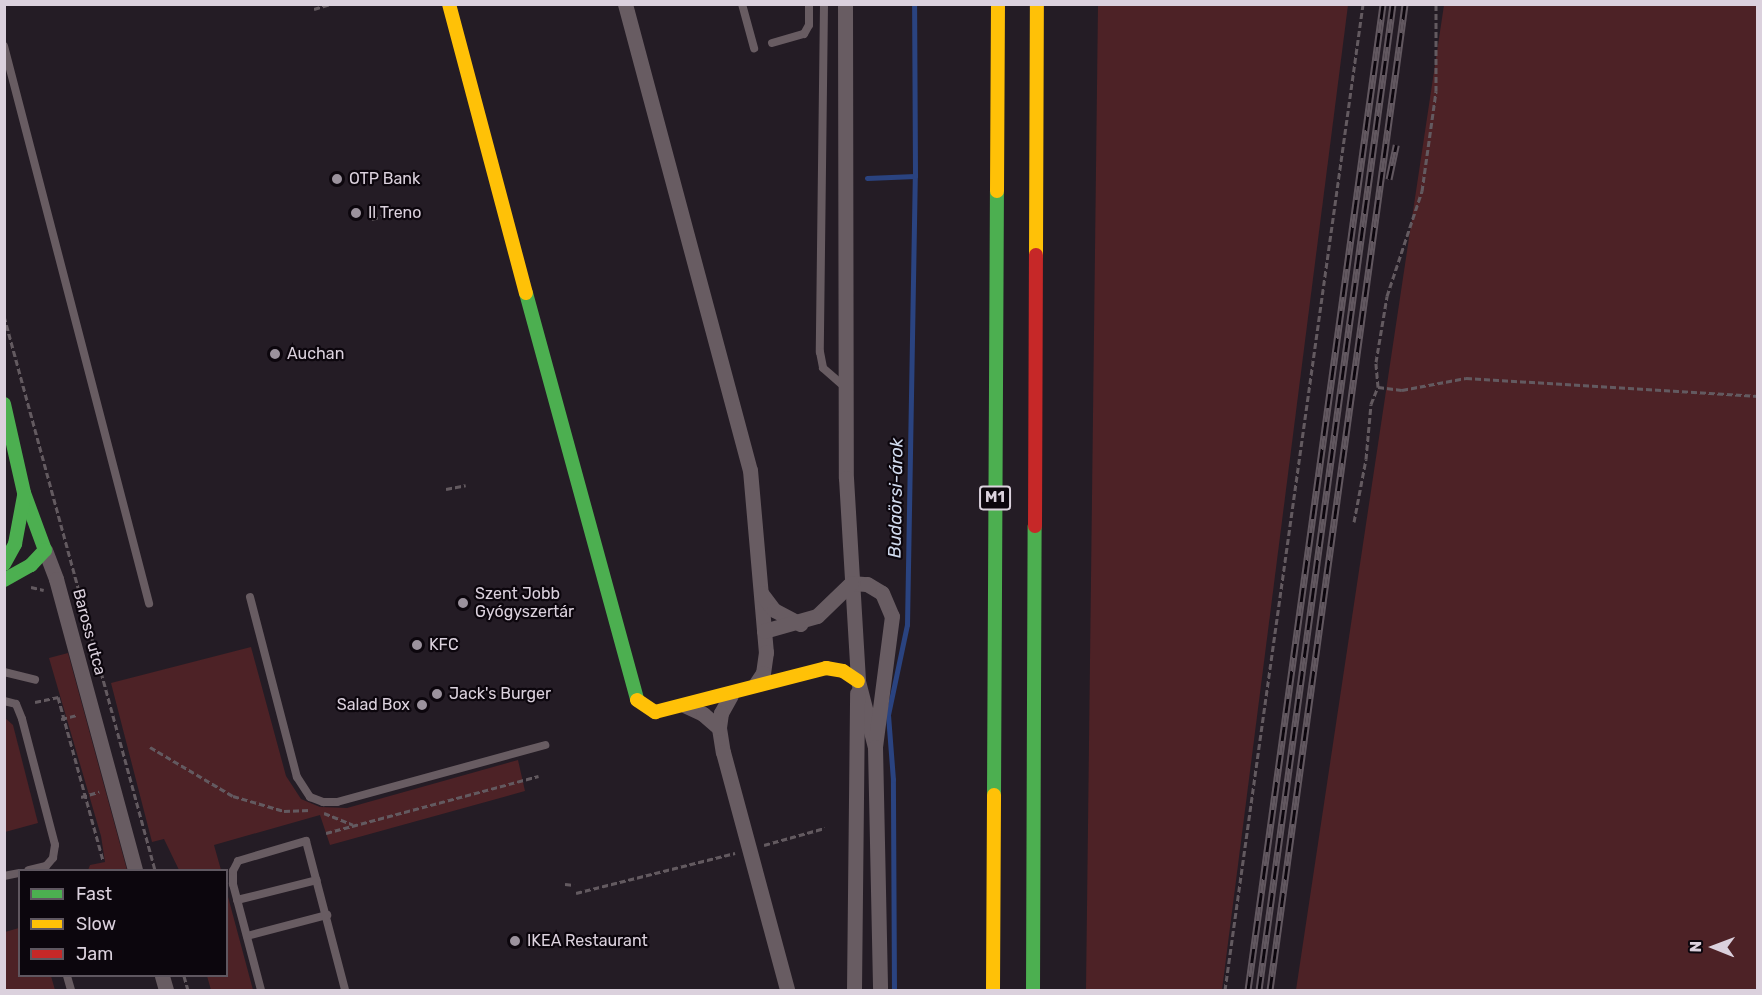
<!DOCTYPE html>
<meta charset="utf-8">
<style>
body{margin:0}
#map{position:relative;width:1762px;height:995px;overflow:hidden;background:#241c25;font-family:Rubik,sans-serif}
div>[style]{position:absolute}
.green>*{inset:0;background:#4d2226}
.stream>*{height:4.5px;margin:-2.25px;padding:0 2.25px;transform-origin:2.25px;border-radius:2.25px;background:#2a4380}
.path>*{height:3px;margin-top:-1.5px;transform-origin:0;background:repeating-linear-gradient(90deg,#635a60 0 6px,transparent 0 9px)}
.lane>*{height:8px;margin:-4px;padding:0 4px;transform-origin:4px;border-radius:4px;background:#685c62}
.street>*{height:15px;margin:-7.5px;padding:0 7.5px;transform-origin:7.5px;border-radius:7.5px;background:#685c62}
.fast>*{height:14px;margin:-7px;padding:0 7px;transform-origin:7px;border-radius:7px;background:#4caf50}
.slow>*{height:14px;margin:-7px;padding:0 7px;transform-origin:7px;border-radius:7px;background:#ffc107}
.jam>*{height:14px;margin:-7px;padding:0 7px;transform-origin:7px;border-radius:7px;background:#c62828}
.rail>*{height:7px;margin-top:-3.5px;transform-origin:0;background:repeating-linear-gradient(90deg,#0c060d 0 14px,#625860 0 28px);box-sizing:border-box;border-block:2px solid #625860}
.dots>*{width:16px;height:16px;translate:-50% -50%;box-sizing:border-box;border:3px solid #0c060d;border-radius:50%}
span{translate:-50% -50%;white-space:nowrap;text-align:center;line-height:1.15;-webkit-text-stroke:4.5px #0c060d;paint-order:stroke}
.shield-label span{padding:2px 4px;background:#0c060d;border:2px solid;border-radius:4px;-webkit-text-stroke-width:0}
.shield-label{font-size:15px;color:#dbd1dd;font-weight:700}
.poi-label{font-size:16px;color:#dbd1dd}
.left{translate:0 -50%;text-align:left}
.right{translate:-100% -50%;text-align:right}
.street-label{font-size:16px;color:#dbd1dd}
.water-label{font-size:18px;color:#d0daee;font-style:italic}
.frame{position:absolute;inset:0;border:6px solid #dbd1dd;pointer-events:none}
.legend{position:absolute;left:18px;top:869px;width:210px;height:108px;box-sizing:border-box;background:#0c060d;border:2px solid #5f5760;margin:0;padding:8px 10px;list-style:none;font-size:18px;color:#dbd1dd}
.legend li{display:flex;align-items:center;gap:12px;height:30px}
.legend b{width:30px;border:2px solid #5f5760}
.north{position:absolute;left:1684px;top:917px;width:60px;height:60px;-webkit-text-stroke:4px #0c060d;paint-order:stroke;rotate:271deg;font-size:16px;font-weight:700;line-height:24px;text-align:center;color:#dbd1dd}
.north::after{content:'';display:block;margin:auto;width:21px;height:27px;background:#dbd1dd;clip-path:polygon(50% 0,100% 100%,50% 72%,0 100%)}
</style>
<div id="map">
<div class="green">
<i style="clip-path:polygon(1098px 5px,1348px 5px,1222px 990px,1086px 990px)"></i>
<i style="clip-path:polygon(1444px 5px,1757px 5px,1757px 990px,1296px 990px)"></i>
<i style="clip-path:polygon(251px 647px,286px 776px,301px 799px,320px 807px,347px 808px,518px 760px,525px 791px,330px 845px,320px 815px,214px 845px,221px 870px,179px 870px,164px 839px,152px 842px,111px 683px)"></i>
<i style="clip-path:polygon(68px 653px,127px 870px,88px 870px,90px 865px,105px 862px,101px 836px,49px 658px)"></i>
<i style="clip-path:polygon(5px 718px,13px 725px,38px 823px,5px 832px)"></i>
<i style="clip-path:polygon(227px 893px,253px 990px,211px 990px,207px 976px,226px 976px)"></i>
<i style="clip-path:polygon(19px 928px,20px 976px,51px 976px,55px 990px,5px 990px,5px 932px)"></i>
</div>
<div class="stream">
<i style="left:867px;top:178px;width:48px;rotate:-2.4deg"></i>
<i style="left:894px;top:990px;width:210px;rotate:-90.3deg"></i>
<i style="left:893px;top:780px;width:65px;rotate:-94.4deg"></i>
<i style="left:888px;top:715px;width:92px;rotate:-78.1deg"></i>
<i style="left:907px;top:625px;width:449px;rotate:-89deg"></i>
<i style="left:915px;top:176px;width:172px;rotate:-90.3deg"></i>
</div>
<div class="path">
<i style="left:314px;top:9px;width:17px;rotate:-17deg"></i>
<i style="left:372px;top:219px;width:22px;rotate:-16deg"></i>
<i style="left:4px;top:316px;width:574px;rotate:74.75deg"></i>
<i style="left:1378px;top:387px;width:24px;rotate:7deg"></i>
<i style="left:1402px;top:390px;width:65px;rotate:-10.6deg"></i>
<i style="left:1466px;top:378px;width:293px;rotate:3.5deg"></i>
<i style="left:446px;top:489px;width:20px;rotate:-11deg"></i>
<i style="left:1354px;top:522px;width:64px;rotate:-79.2deg"></i>
<i style="left:1366px;top:459px;width:55px;rotate:-84.8deg"></i>
<i style="left:1371px;top:404px;width:18px;rotate:-68deg"></i>
<i style="left:1378px;top:387px;width:25px;rotate:-95deg"></i>
<i style="left:1376px;top:362px;width:67px;rotate:-80.5deg"></i>
<i style="left:1387px;top:296px;width:111px;rotate:-71.6deg"></i>
<i style="left:1422px;top:191px;width:101px;rotate:-82deg"></i>
<i style="left:1436px;top:91px;width:87px;rotate:-90deg"></i>
<i style="left:31px;top:587px;width:13px;rotate:13deg"></i>
<i style="left:35px;top:702px;width:24px;rotate:-12deg"></i>
<i style="left:58px;top:697px;width:169px;rotate:74.6deg"></i>
<i style="left:61px;top:719px;width:16px;rotate:-14deg"></i>
<i style="left:150px;top:747px;width:96px;rotate:30.6deg"></i>
<i style="left:233px;top:796px;width:53px;rotate:16.4deg"></i>
<i style="left:284px;top:811px;width:26px;rotate:-2deg"></i>
<i style="left:81px;top:797px;width:19px;rotate:-16deg"></i>
<i style="left:324px;top:813px;width:31px;rotate:22deg"></i>
<i style="left:326px;top:833px;width:220px;rotate:-15deg"></i>
<i style="left:764px;top:845px;width:63px;rotate:-15.6deg"></i>
<i style="left:565px;top:884px;width:9px;rotate:6deg"></i>
<i style="left:576px;top:893px;width:164px;rotate:-14.1deg"></i>
<i style="left:184px;top:976px;width:15px;rotate:74deg"></i>
<i style="left:1225px;top:990px;width:996px;rotate:-82.03deg"></i>
</div>
<div class="lane">
<i style="left:742px;top:4px;width:46px;rotate:74.7deg"></i>
<i style="left:824px;top:4px;width:348px;rotate:90.7deg"></i>
<i style="left:820px;top:352px;width:16px;rotate:79deg"></i>
<i style="left:823px;top:368px;width:28px;rotate:41deg"></i>
<i style="left:772px;top:43px;width:33px;rotate:-16deg"></i>
<i style="left:804px;top:34px;width:10px;rotate:-61deg"></i>
<i style="left:809px;top:25px;width:21px;rotate:-90deg"></i>
<i style="left:4px;top:46px;width:576px;rotate:75.41deg"></i>
<i style="left:250px;top:597px;width:186px;rotate:75.4deg"></i>
<i style="left:297px;top:777px;width:24px;rotate:57deg"></i>
<i style="left:310px;top:797px;width:14px;rotate:21deg"></i>
<i style="left:323px;top:802px;width:14px"></i>
<i style="left:337px;top:802px;width:216px;rotate:-15.3deg"></i>
<i style="left:4px;top:672px;width:32px;rotate:14deg"></i>
<i style="left:4px;top:701px;width:12px;rotate:14deg"></i>
<i style="left:16px;top:704px;width:16px;rotate:68deg"></i>
<i style="left:22px;top:719px;width:130px;rotate:75.3deg"></i>
<i style="left:55px;top:845px;width:13px;rotate:99deg"></i>
<i style="left:53px;top:858px;width:11px;rotate:131deg"></i>
<i style="left:46px;top:866px;width:18px;rotate:167deg"></i>
<i style="left:4px;top:876px;width:16px;rotate:-11deg"></i>
<i style="left:237px;top:900px;width:82px;rotate:-14deg"></i>
<i style="left:247px;top:936px;width:83px;rotate:-14.7deg"></i>
<i style="left:67px;top:976px;width:15px;rotate:74deg"></i>
<i style="left:261px;top:990px;width:110px;rotate:-104.8deg"></i>
<i style="left:233px;top:884px;width:13px;rotate:-90deg"></i>
<i style="left:233px;top:871px;width:11px;rotate:-63deg"></i>
<i style="left:238px;top:861px;width:71px;rotate:-16.4deg"></i>
<i style="left:306px;top:841px;width:154px;rotate:75.3deg"></i>
</div>
<div class="street">
<i style="left:625px;top:4px;width:482px;rotate:75deg"></i>
<i style="left:750px;top:470px;width:183px;rotate:85deg"></i>
<i style="left:766px;top:652px;width:21px;rotate:98deg"></i>
<i style="left:763px;top:673px;width:14px;rotate:124deg"></i>
<i style="left:845px;top:4px;width:474px;rotate:89.9deg"></i>
<i style="left:846px;top:478px;width:203px;rotate:86.6deg"></i>
<i style="left:858px;top:681px;width:68px;rotate:75.6deg"></i>
<i style="left:45px;top:550px;width:31px;rotate:69deg"></i>
<i style="left:56px;top:579px;width:302px;rotate:74.8deg"></i>
<i style="left:851px;top:583px;width:16px;rotate:4deg"></i>
<i style="left:867px;top:584px;width:17px;rotate:31deg"></i>
<i style="left:882px;top:593px;width:25px;rotate:67deg"></i>
<i style="left:892px;top:616px;width:132px;rotate:97.4deg"></i>
<i style="left:875px;top:747px;width:243px;rotate:88.8deg"></i>
<i style="left:761px;top:593px;width:21px;rotate:53deg"></i>
<i style="left:774px;top:610px;width:30px;rotate:28deg"></i>
<i style="left:764px;top:631px;width:55px;rotate:-15.8deg"></i>
<i style="left:817px;top:616px;width:47px;rotate:-44.1deg"></i>
<i style="left:731px;top:695px;width:21px;rotate:119deg"></i>
<i style="left:721px;top:713px;width:15px;rotate:98deg"></i>
<i style="left:719px;top:728px;width:24px;rotate:81deg"></i>
<i style="left:723px;top:752px;width:246px;rotate:74.9deg"></i>
<i style="left:686px;top:706px;width:19px;rotate:25deg"></i>
<i style="left:703px;top:714px;width:21px;rotate:41deg"></i>
<i style="left:162px;top:976px;width:15px;rotate:74deg"></i>
<i style="left:854px;top:990px;width:297px;rotate:-89.4deg"></i>
</div>
<div class="fast">
<i style="left:526px;top:293px;width:422px;rotate:74.7deg"></i>
<i style="left:4px;top:404px;width:91px;rotate:77.3deg"></i>
<i style="left:24px;top:493px;width:61px;rotate:69.8deg"></i>
<i style="left:45px;top:550px;width:21px;rotate:133deg"></i>
<i style="left:31px;top:565px;width:31px;rotate:151deg"></i>
<i style="left:4px;top:564px;width:23px;rotate:-61deg"></i>
<i style="left:15px;top:544px;width:49px;rotate:-79.4deg"></i>
<i style="left:994px;top:795px;width:604px;rotate:-89.72deg"></i>
<i style="left:1033px;top:990px;width:464px;rotate:-89.8deg"></i>
</div>
<div class="slow">
<i style="left:449px;top:4px;width:299px;rotate:75.1deg"></i>
<i style="left:997px;top:191px;width:187px;rotate:-89.7deg"></i>
<i style="left:1036px;top:255px;width:251px;rotate:-89.8deg"></i>
<i style="left:637px;top:700px;width:22px;rotate:34deg"></i>
<i style="left:655px;top:712px;width:177px;rotate:-14.4deg"></i>
<i style="left:826px;top:668px;width:17px;rotate:10deg"></i>
<i style="left:843px;top:671px;width:18px;rotate:34deg"></i>
<i style="left:993px;top:990px;width:195px;rotate:-89.7deg"></i>
</div>
<div class="jam">
<i style="left:1035px;top:526px;width:271px;rotate:-89.8deg"></i>
</div>
<div class="rail">
<i style="left:1389px;top:179px;width:35px;rotate:-78deg"></i>
<i style="left:1248px;top:990px;width:995px;rotate:-82.2deg"></i>
<i style="left:1259px;top:990px;width:995px;rotate:-82.26deg"></i>
<i style="left:1270px;top:990px;width:995px;rotate:-82.2deg"></i>
</div>
<div class="dots">
<i style="left:337px;top:179px;background:#9b929d"></i>
<i style="left:356px;top:213px;background:#9b929d"></i>
<i style="left:275px;top:354px;background:#9b929d"></i>
<i style="left:463px;top:603px;background:#9b929d"></i>
<i style="left:417px;top:645px;background:#9b929d"></i>
<i style="left:437px;top:694px;background:#9b929d"></i>
<i style="left:422px;top:705px;background:#9b929d"></i>
<i style="left:515px;top:941px;background:#9b929d"></i>
</div>
<div class="shield-label">
<span style="left:995px;top:498px">M1</span>
</div>
<div class="poi-label">
<span class="left" style="left:349px;top:179px">OTP Bank</span>
<span class="left" style="left:368px;top:213px">Il Treno</span>
<span class="left" style="left:287px;top:354px">Auchan</span>
<span class="left" style="left:475px;top:603px">Szent Jobb<br>Gyógyszertár</span>
<span class="left" style="left:429px;top:645px">KFC</span>
<span class="left" style="left:449px;top:694px">Jack's Burger</span>
<span class="right" style="left:410px;top:705px">Salad Box</span>
<span class="left" style="left:527px;top:941px">IKEA Restaurant</span>
</div>
<div class="street-label">
<span style="left:89px;top:632px;rotate:75deg">Baross utca</span>
</div>
<div class="water-label">
<span style="left:896px;top:498px;rotate:-89deg">Budaörsi-árok</span>
</div>
<div class="frame"></div>
<ul class="legend">
<li><b style="height:8px;background:#4caf50"></b>Fast</li>
<li><b style="height:8px;background:#ffc107"></b>Slow</li>
<li><b style="height:8px;background:#c62828"></b>Jam</li>
</ul>
<div class="north">N</div>
</div>
